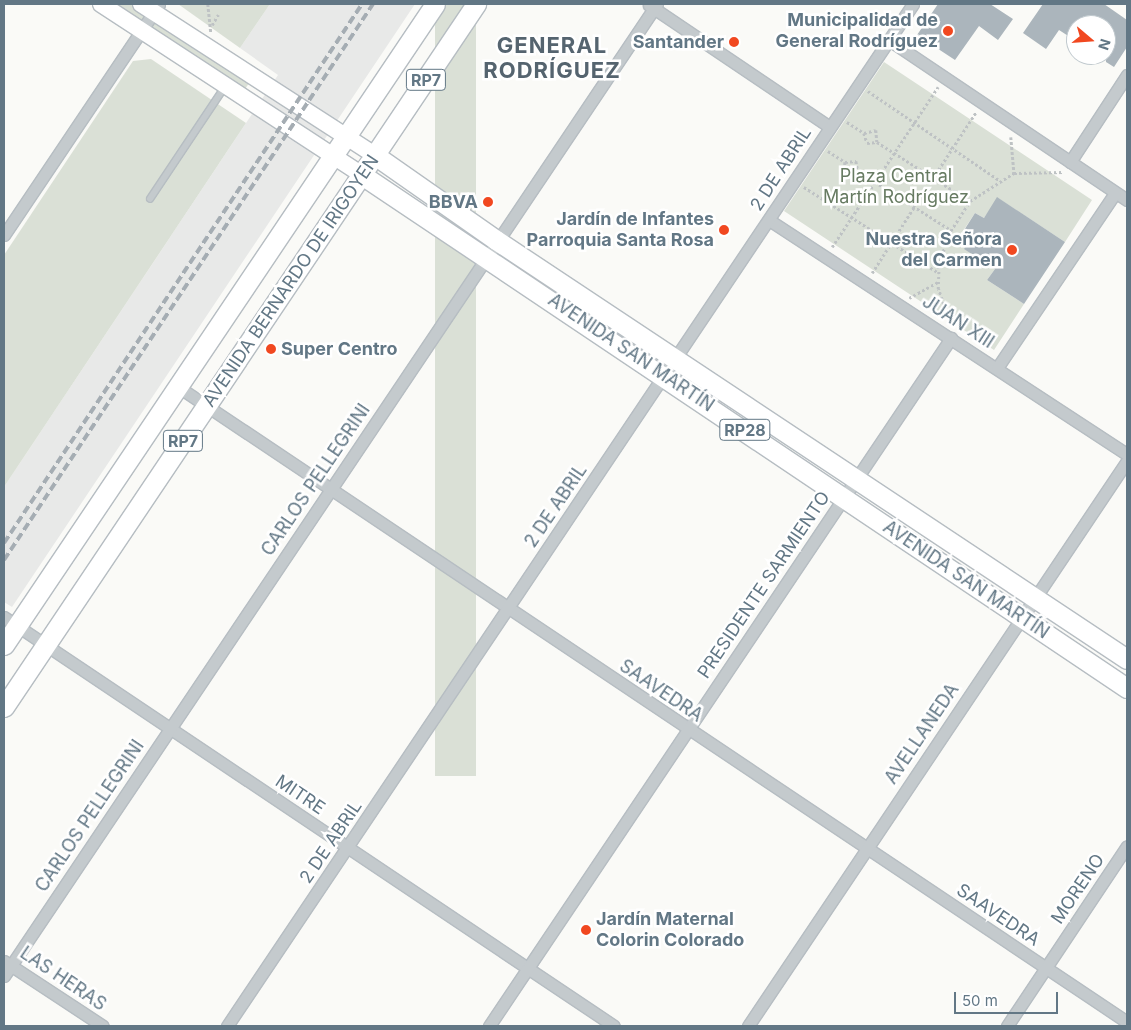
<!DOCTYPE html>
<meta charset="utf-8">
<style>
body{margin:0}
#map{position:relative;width:1131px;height:1030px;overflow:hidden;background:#fafaf7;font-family:Inter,sans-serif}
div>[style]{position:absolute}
.built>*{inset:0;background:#e8e9e8}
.green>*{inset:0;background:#dae0d6;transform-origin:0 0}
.building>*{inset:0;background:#abb5bc}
.path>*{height:2.5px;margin-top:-1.25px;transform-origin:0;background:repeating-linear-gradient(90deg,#bec2c4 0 2.5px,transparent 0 5px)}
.roads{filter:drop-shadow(1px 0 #b6bdc2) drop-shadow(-1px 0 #b6bdc2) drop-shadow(0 1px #b6bdc2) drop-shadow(0 -1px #b6bdc2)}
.service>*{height:5.5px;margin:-2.75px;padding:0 2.75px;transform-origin:2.75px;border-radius:2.75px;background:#c4cacd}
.minor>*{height:11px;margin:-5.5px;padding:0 5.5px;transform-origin:5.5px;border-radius:5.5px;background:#c4cacd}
.secondary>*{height:16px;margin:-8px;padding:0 8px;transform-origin:8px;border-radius:8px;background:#fff}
.primary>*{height:19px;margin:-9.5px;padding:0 9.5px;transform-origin:9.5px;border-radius:9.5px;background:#fff}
.rail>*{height:4px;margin-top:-2px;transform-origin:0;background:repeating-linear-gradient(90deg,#a5adb3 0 8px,transparent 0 12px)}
.dots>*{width:14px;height:14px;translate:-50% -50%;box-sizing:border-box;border:2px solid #fff;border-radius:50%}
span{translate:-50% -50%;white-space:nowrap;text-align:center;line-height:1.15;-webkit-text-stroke:5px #fff;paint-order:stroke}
.shield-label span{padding:1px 4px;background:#fff;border:1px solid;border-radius:4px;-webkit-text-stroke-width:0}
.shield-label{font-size:16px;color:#627785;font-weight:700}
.poi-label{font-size:18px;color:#627785;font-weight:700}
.right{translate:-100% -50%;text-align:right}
.left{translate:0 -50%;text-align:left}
.street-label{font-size:18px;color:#627785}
.park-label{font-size:18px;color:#677b62}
.district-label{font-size:22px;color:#55646f;font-weight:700;letter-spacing:1px}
.frame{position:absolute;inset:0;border:5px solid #627785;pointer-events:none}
.north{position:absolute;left:1066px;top:15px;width:50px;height:50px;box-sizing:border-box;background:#fff;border:1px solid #c0c9ce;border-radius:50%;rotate:108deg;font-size:14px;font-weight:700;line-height:20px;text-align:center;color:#627785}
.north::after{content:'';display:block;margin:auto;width:18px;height:22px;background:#f14820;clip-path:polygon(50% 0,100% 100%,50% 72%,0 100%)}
.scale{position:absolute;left:954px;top:992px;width:104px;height:22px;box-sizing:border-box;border:2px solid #627785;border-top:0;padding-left:6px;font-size:15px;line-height:18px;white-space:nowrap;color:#627785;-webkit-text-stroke:4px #fff;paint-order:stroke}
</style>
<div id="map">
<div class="built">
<i style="clip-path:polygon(270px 4px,415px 4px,12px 607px,4px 602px,4px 487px,278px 75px,240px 48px)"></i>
</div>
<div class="green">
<i style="clip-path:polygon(101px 4px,141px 4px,252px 79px,240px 96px)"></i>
<i style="clip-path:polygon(178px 4px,270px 4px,240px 48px)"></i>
<i style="left:435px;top:4px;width:41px;height:772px"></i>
<i style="clip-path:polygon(151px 59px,246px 123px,4px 487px,4px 255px,133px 61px)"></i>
<i style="clip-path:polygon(884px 62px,1092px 200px,1065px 242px,998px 198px,984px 218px,975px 213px,961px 234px,970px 241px,965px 249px,995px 269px,987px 280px,1024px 304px,994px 350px,784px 211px)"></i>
</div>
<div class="building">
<i style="clip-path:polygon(938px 4px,990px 4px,1013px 19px,998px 40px,979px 26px,955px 60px,917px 35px)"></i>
<i style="clip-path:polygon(1043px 4px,1104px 4px,1127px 20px,1127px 47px,1114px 67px,1106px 62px,1106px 25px,1076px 25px,1076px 41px,1059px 30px,1046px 49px,1023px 33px)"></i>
<i style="clip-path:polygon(997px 197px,1065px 242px,1024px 304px,987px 280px,995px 269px,964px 249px,970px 241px,961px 235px,975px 213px,984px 218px)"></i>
</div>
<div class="path">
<i style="left:208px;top:4px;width:28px;rotate:84deg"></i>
<i style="left:212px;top:25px;width:12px;rotate:-59deg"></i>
<i style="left:868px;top:91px;width:158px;rotate:34.2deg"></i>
<i style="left:847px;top:122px;width:20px;rotate:33deg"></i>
<i style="left:864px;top:133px;width:10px;rotate:73deg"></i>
<i style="left:867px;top:143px;width:10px;rotate:-6deg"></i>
<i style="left:877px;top:142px;width:110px;rotate:32.4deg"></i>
<i style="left:864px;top:133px;width:12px;rotate:-14deg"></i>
<i style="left:876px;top:130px;width:12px;rotate:85deg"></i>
<i style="left:1011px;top:137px;width:36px;rotate:85deg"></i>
<i style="left:828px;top:151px;width:20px;rotate:33deg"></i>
<i style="left:845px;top:162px;width:11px;rotate:-5deg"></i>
<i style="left:856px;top:161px;width:10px;rotate:79deg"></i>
<i style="left:858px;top:171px;width:110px;rotate:32.4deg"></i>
<i style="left:845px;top:162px;width:12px;rotate:90deg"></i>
<i style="left:845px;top:174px;width:6px;rotate:9deg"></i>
<i style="left:851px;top:175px;width:8px;rotate:-30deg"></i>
<i style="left:933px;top:178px;width:79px;rotate:-56.9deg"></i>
<i style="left:804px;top:187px;width:160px;rotate:32.5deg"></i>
<i style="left:832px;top:247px;width:192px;rotate:-56.5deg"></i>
<i style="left:872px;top:273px;width:78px;rotate:-57.5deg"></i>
<i style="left:909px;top:298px;width:33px;rotate:-29deg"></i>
<i style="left:950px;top:323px;width:36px;rotate:-109deg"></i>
<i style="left:938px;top:289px;width:23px;rotate:-88deg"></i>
<i style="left:939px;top:266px;width:32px;rotate:-74deg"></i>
<i style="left:948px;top:235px;width:40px;rotate:-57.1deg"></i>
<i style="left:970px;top:201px;width:52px;rotate:-32.5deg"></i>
<i style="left:1014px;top:173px;width:49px;rotate:-1.2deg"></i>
</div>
<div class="roads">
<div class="service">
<i style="left:150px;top:199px;width:133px;rotate:-56.3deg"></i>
</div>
<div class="minor">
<i style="left:649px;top:5px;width:218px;rotate:34deg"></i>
<i style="left:889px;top:40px;width:287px;rotate:33.9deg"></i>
<i style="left:1070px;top:162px;width:104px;rotate:-56.8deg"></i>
<i style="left:769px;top:220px;width:428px;rotate:33.2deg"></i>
<i style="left:4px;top:235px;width:278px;rotate:-56.1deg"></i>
<i style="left:997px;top:368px;width:211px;rotate:-56deg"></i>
<i style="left:177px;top:386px;width:1143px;rotate:33.8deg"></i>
<i style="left:4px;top:617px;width:734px;rotate:33.84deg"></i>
<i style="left:4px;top:961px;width:118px;rotate:33.3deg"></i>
<i style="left:4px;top:976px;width:1171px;rotate:-56.11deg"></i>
<i style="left:227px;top:1026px;width:1231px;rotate:-56.13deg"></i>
<i style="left:489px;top:1026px;width:829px;rotate:-56.12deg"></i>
<i style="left:748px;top:1026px;width:680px;rotate:-56.15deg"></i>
<i style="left:1007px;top:1026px;width:216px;rotate:-56.3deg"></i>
</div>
<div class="secondary">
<i style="left:101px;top:4px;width:312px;rotate:33.2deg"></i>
<i style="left:141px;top:4px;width:280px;rotate:32.9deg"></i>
</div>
<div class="primary">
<i style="left:376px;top:156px;width:146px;rotate:35deg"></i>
<i style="left:496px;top:240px;width:757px;rotate:33.59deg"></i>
<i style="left:362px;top:175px;width:921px;rotate:33.85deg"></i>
<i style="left:4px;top:645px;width:772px;rotate:-56.08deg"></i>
<i style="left:4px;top:707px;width:847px;rotate:-56.12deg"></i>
</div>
</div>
<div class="rail">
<i style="left:4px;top:543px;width:647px;rotate:-56.41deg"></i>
<i style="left:4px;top:560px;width:667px;rotate:-56.43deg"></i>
</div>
<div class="dots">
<i style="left:948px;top:31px;background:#f14820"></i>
<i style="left:734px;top:42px;background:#f14820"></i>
<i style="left:488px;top:202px;background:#f14820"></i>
<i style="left:724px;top:230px;background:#f14820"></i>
<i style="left:1012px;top:250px;background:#f14820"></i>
<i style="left:271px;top:349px;background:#f14820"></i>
<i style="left:586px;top:930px;background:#f14820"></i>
</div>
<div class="shield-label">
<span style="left:426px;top:80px">RP7</span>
<span style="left:745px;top:430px">RP28</span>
<span style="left:183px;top:441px">RP7</span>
</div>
<div class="poi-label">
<span class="right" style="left:938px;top:31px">Municipalidad de<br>General Rodríguez</span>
<span class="right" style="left:724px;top:42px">Santander</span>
<span class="right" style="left:478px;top:202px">BBVA</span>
<span class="right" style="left:714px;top:230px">Jardín de Infantes<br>Parroquia Santa Rosa</span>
<span class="right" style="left:1002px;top:250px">Nuestra Señora<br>del Carmen</span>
<span class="left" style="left:281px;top:349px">Super Centro</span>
<span class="left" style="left:596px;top:930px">Jardín Maternal<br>Colorin Colorado</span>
</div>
<div class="street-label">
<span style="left:781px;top:169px;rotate:-57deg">2 DE ABRIL</span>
<span style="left:291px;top:281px;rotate:-56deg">AVENIDA BERNARDO DE IRIGOYEN</span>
<span style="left:958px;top:322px;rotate:33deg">JUAN XIII</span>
<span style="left:631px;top:353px;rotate:34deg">AVENIDA SAN MARTÍN</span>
<span style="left:316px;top:480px;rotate:-56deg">CARLOS PELLEGRINI</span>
<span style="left:556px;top:506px;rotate:-56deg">2 DE ABRIL</span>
<span style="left:966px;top:580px;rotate:34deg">AVENIDA SAN MARTÍN</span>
<span style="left:764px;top:585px;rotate:-56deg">PRESIDENTE SARMIENTO</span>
<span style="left:661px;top:691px;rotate:34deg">SAAVEDRA</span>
<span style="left:922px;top:734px;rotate:-56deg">AVELLANEDA</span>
<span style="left:300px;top:795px;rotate:34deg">MITRE</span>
<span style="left:90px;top:816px;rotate:-56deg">CARLOS PELLEGRINI</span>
<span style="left:331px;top:842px;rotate:-56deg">2 DE ABRIL</span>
<span style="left:1078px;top:889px;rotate:-56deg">MORENO</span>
<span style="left:998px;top:915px;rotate:34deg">SAAVEDRA</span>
<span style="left:63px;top:979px;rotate:34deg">LAS HERAS</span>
</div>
<div class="park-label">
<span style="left:896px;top:187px">Plaza Central<br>Martín Rodríguez</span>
</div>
<div class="district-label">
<span style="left:552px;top:58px">GENERAL<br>RODRÍGUEZ</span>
</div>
<div class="frame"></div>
<div class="north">N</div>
<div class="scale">50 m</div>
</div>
